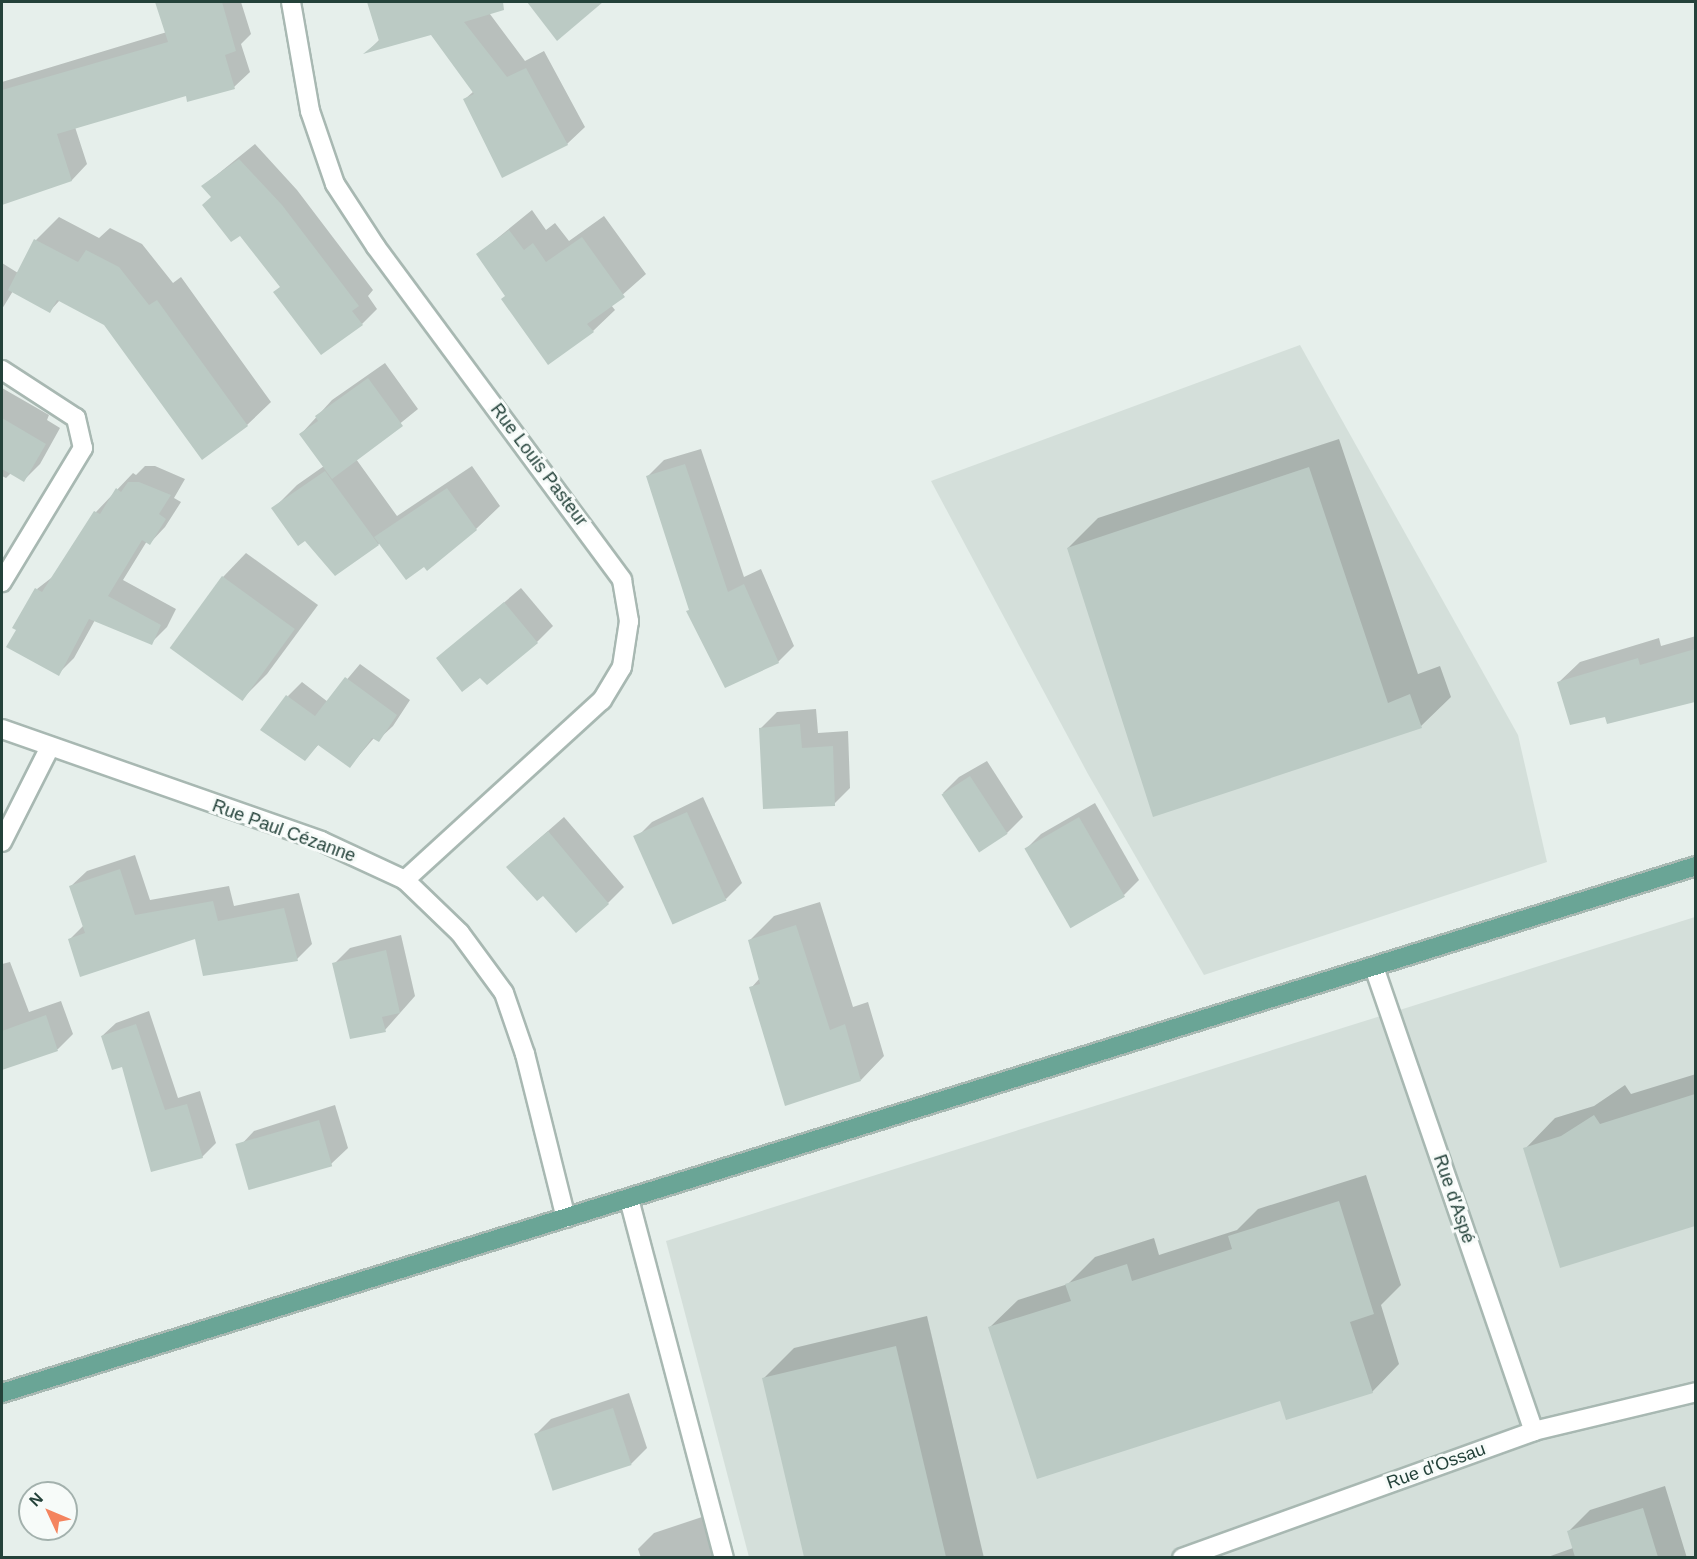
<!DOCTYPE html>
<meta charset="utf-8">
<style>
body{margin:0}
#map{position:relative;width:1697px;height:1559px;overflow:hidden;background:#e6efeb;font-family:Helvetica,sans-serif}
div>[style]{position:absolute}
.built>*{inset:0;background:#d4dfda}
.shadow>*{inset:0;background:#0003}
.building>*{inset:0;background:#bbcac4;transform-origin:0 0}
.roads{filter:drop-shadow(2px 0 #a8b8b2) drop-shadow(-2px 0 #a8b8b2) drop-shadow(0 2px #a8b8b2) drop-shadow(0 -2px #a8b8b2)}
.minor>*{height:18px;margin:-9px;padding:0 9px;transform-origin:9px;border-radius:9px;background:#fff}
.major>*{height:18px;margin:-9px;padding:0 9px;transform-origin:9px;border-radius:9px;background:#6aa596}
span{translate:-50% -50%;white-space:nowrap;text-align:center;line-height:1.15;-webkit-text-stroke:6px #f7fbf9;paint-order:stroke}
.street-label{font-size:18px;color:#24423a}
.frame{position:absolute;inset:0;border:3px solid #24423a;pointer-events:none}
.north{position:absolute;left:18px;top:1481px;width:60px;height:60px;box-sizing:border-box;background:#f7fbf9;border:2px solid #a3b1ad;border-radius:50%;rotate:314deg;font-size:16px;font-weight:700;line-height:24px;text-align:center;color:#24423a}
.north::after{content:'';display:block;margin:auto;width:21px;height:27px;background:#f4845f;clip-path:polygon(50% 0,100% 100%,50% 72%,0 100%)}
</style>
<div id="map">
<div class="built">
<i style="clip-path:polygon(1300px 345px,1518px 735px,1547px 862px,1204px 975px,1088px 774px,931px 481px)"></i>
<i style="clip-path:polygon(1695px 917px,1695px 1557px,749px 1557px,666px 1241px)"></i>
</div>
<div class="shadow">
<i style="clip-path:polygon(163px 2px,241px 2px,251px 34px,241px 44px,250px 72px,234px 87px,186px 94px,75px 127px,87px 164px,72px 180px,2px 204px,2px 82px,167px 32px,158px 6px)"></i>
<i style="clip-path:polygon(369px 2px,481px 2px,525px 61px,544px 51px,585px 127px,567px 144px,465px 99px,474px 91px,432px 33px,368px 51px,380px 39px)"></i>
<i style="clip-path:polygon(255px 144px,297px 190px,373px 290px,368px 296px,377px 309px,362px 324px,281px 286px,203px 186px)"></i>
<i style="clip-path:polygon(532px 210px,546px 230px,555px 223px,569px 241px,604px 216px,646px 274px,611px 305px,615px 310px,593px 331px,506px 296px,478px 254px)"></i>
<i style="clip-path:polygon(59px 217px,99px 238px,110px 228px,142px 244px,173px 283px,181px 277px,271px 402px,247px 425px,105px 324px,60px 300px,50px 311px,13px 291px,2px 309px,2px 263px,18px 273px,36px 240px)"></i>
<i style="clip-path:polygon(385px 363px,418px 409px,356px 459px,397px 516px,472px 466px,500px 506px,476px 529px,378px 544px,305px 539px,273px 509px,297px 485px,324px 466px,301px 434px,332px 400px)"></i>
<i style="clip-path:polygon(2px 388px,49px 415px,47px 420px,60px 428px,40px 464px,24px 480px,11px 473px,6px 478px,2px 476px)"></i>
<i style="clip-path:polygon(1339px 439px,1418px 674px,1440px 666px,1451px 697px,1421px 726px,1068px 548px,1098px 518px)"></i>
<i style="clip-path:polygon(701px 449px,744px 577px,761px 569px,794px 646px,778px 662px,690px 609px,648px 476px,664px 460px)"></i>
<i style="clip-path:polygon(145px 466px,155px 466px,185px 479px,174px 498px,181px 502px,165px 527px,150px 543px,147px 541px,123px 580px,176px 609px,167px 627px,151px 643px,95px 620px,74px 658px,58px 674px,37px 589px,55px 575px,96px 512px,133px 473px,136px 475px)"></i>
<i style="clip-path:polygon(246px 553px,318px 605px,267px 674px,244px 697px,223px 577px)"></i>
<i style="clip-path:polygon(521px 588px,553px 626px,537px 642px,480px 676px,438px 659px)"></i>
<i style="clip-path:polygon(1696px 636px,1696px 694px,1608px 722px,1606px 716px,1559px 682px,1580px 662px,1659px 638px,1661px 646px)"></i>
<i style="clip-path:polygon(360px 664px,410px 700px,393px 726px,378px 740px,374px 738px,350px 766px,319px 744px,305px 759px,288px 696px,302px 682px,328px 702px)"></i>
<i style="clip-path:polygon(816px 709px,818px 733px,848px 731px,850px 788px,834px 804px,761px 728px,777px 712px)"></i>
<i style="clip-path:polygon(987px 761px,1023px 817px,1007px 833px,943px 793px,959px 777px)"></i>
<i style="clip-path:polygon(703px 797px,742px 883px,726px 899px,636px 838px,652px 822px)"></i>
<i style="clip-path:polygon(1095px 803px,1139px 880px,1124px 895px,1026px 849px,1041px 834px)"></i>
<i style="clip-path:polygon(564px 817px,624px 887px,608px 903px,524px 852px)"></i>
<i style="clip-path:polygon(135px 855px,150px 900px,229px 886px,234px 906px,299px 893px,312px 944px,297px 959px,197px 937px,69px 940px,84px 925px,71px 886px,87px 871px)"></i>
<i style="clip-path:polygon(820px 902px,853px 1007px,868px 1002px,884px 1056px,861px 1080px,751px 988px,760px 978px,750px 940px,774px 916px)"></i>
<i style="clip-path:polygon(401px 935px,415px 996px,385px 1030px,334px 964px,350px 948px)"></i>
<i style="clip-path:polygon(10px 962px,29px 1012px,61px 1001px,73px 1034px,58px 1049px,2px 1069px,2px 964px)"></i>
<i style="clip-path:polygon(149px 1011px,178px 1098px,200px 1091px,216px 1143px,202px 1157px,102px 1036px,116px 1023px)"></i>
<i style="clip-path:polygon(1696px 1074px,1696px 1224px,1561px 1266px,1525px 1149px,1555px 1118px,1594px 1106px,1625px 1085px,1631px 1094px)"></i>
<i style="clip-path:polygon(335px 1105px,348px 1148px,331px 1164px,238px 1148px,254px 1131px)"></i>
<i style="clip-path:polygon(1366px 1175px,1401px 1285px,1381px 1305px,1399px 1364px,1372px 1392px,1281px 1399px,990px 1327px,1018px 1300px,1068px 1284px,1095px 1257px,1154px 1238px,1159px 1255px,1237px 1230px,1258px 1209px)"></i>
<i style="clip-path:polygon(927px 1316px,984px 1558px,805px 1558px,763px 1379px,794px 1348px)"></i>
<i style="clip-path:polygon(629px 1393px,647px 1448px,631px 1464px,535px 1435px,551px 1419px)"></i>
<i style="clip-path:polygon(1665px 1486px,1687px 1558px,1545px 1558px,1573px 1548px,1568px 1532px,1590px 1510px)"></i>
<i style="clip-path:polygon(702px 1517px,713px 1558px,641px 1558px,638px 1549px,654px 1533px)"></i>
</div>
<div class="building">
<i style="clip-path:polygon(155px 2px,222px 2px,236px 51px,225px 55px,235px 89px,187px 102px,186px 96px,57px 134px,72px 181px,2px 205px,2px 90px,168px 42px)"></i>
<i style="clip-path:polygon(367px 2px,503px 2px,504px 10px,464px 22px,507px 77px,526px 68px,568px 145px,502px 178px,463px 99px,474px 94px,431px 35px,363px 54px,379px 41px)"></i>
<i style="clip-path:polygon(527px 2px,603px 2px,557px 41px)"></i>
<i style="clip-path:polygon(239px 159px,282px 205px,359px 306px,352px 311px,363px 325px,321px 355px,273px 292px,280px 287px,240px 236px,231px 242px,202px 205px,211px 197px,201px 186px)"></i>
<i style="clip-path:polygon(509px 230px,524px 250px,533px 243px,546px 262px,582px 237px,625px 297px,587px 324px,594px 332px,548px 365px,501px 299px,505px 296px,476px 254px)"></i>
<i style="clip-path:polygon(34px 239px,78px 262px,86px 250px,119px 267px,149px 305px,157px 300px,248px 426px,202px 460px,104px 325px,57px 300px,50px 313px,8px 290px)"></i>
<i style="clip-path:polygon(368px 378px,403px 426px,332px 479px,299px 434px,318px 421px,315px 416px)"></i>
<i style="clip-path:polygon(2px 418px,46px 444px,24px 482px,2px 469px)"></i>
<i style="clip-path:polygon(685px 464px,728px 592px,744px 584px,779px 663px,725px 688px,686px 611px,689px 610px,646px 476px)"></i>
<i style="clip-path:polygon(1309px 467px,1388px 703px,1410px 694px,1422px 728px,1153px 817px,1067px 548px)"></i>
<i style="clip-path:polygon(325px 471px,379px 545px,335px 576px,305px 541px,298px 546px,271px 508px)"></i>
<i style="clip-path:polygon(128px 482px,139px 482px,171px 495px,159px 514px,166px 519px,150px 545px,142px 540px,108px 596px,161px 625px,152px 645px,89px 619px,59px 676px,6px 647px,16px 630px,12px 628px,35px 588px,42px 592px,94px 511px,100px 514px,116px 488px,121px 492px)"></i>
<i style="clip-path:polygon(447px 488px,477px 530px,427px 571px,424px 567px,406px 580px,374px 537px)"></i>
<i style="left:222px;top:576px;width:90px;height:89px;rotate:36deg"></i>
<i style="clip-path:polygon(504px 602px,538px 643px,487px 685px,480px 678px,462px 692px,436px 658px)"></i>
<i style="clip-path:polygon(1695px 649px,1695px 702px,1607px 724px,1605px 717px,1570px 725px,1557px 682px,1638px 658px,1640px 665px)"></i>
<i style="clip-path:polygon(345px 677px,397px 715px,379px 742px,372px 738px,350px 768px,318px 745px,305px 761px,260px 730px,286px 695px,315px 716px)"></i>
<i style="clip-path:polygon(800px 724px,802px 748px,833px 746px,835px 806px,763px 809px,759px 728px)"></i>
<i style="left:970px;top:776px;width:69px;height:34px;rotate:57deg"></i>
<i style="left:687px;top:812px;width:97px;height:59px;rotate:66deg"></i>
<i style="left:1079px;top:817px;width:92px;height:63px;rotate:60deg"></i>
<i style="clip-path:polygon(548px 831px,609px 904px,576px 933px,543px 896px,537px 901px,506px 867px)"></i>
<i style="clip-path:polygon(120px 869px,135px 915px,213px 901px,218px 921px,284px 908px,298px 961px,203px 976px,195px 939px,80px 977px,68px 939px,85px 933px,69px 886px)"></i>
<i style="clip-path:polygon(796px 925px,830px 1030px,845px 1024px,861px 1081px,785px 1106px,749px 987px,760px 984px,748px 940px)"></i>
<i style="clip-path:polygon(386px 950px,400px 1013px,382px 1017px,386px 1032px,350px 1039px,332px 963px)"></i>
<i style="clip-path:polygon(46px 1015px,58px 1051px,2px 1070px,2px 1031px)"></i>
<i style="clip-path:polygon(136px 1024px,165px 1110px,187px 1104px,203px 1158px,151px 1172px,122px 1067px,112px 1070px,101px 1036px)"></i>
<i style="clip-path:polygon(1695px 1094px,1695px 1226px,1560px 1268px,1523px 1148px,1561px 1136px,1594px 1115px,1600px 1124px)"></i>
<i style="left:319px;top:1120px;width:48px;height:87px;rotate:74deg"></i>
<i style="clip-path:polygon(1339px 1201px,1374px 1314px,1350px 1322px,1373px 1393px,1286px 1420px,1280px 1401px,1037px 1479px,988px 1327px,1071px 1301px,1065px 1284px,1127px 1264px,1132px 1281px,1232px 1249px,1228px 1236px)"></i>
<i style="clip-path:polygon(896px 1346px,946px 1557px,804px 1557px,762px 1378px)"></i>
<i style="left:613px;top:1408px;width:60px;height:83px;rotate:72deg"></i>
<i style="clip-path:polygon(1643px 1508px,1658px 1557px,1575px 1557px,1567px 1531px)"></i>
</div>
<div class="roads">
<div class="minor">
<i style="left:291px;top:2px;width:111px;rotate:80.1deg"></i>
<i style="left:310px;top:111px;width:77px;rotate:71.1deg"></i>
<i style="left:335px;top:184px;width:75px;rotate:56.9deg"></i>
<i style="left:376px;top:247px;width:414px;rotate:53.5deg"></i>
<i style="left:622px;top:580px;width:42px;rotate:80.3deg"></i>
<i style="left:629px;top:621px;width:47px;rotate:98.7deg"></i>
<i style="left:622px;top:667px;width:39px;rotate:121deg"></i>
<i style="left:602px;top:700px;width:267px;rotate:137.6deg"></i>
<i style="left:2px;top:370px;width:88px;rotate:33deg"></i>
<i style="left:76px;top:418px;width:31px;rotate:77deg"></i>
<i style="left:83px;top:448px;width:157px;rotate:121.2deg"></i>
<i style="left:2px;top:729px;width:338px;rotate:19.3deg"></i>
<i style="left:321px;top:841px;width:93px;rotate:24.9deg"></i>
<i style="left:405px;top:880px;width:76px;rotate:43.9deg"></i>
<i style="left:460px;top:933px;width:74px;rotate:53.7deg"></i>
<i style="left:504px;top:993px;width:65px;rotate:71deg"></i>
<i style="left:525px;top:1054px;width:169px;rotate:76deg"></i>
<i style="left:2px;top:842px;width:104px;rotate:-63.2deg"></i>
<i style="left:1374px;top:967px;width:491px;rotate:71deg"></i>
<i style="left:629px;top:1199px;width:371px;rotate:75.2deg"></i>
<i style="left:1182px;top:1558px;width:374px;rotate:-19.8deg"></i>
<i style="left:1534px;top:1431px;width:167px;rotate:-13.5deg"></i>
</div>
<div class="major">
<i style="left:2px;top:1393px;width:1774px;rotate:-17.28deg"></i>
</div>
</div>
<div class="street-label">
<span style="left:539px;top:465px;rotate:53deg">Rue Louis Pasteur</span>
<span style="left:284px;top:831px;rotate:20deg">Rue Paul Cézanne</span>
<span style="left:1454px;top:1199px;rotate:71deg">Rue d'Aspé</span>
<span style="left:1436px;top:1466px;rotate:-20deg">Rue d'Ossau</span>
</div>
<div class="frame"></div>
<div class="north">N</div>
</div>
